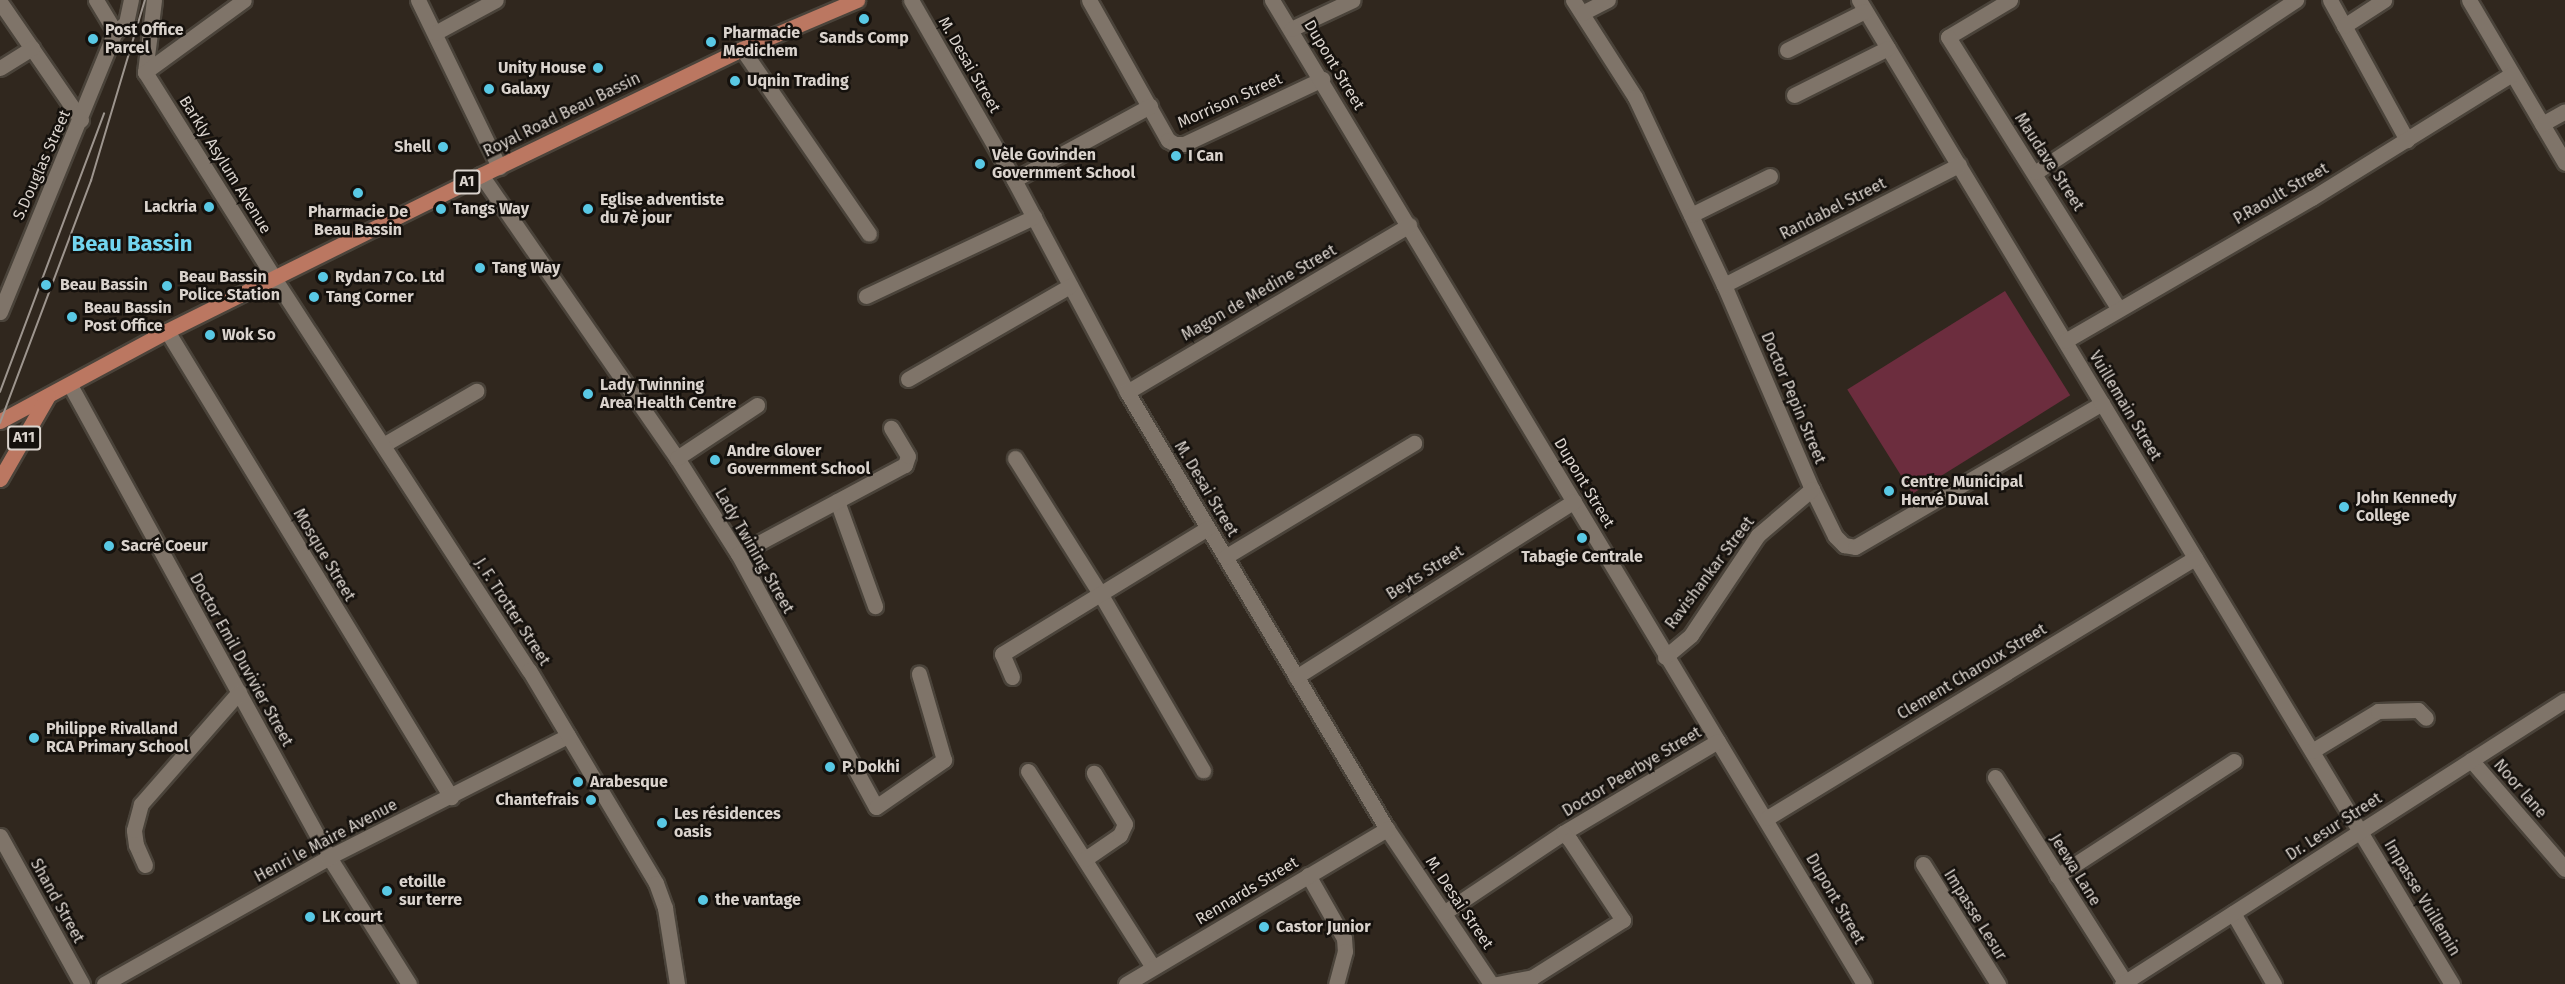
<!DOCTYPE html>
<meta charset="utf-8">
<style>
body{margin:0}
#map{position:relative;width:2565px;height:984px;overflow:hidden;background:#30271e;font-family:"Fira Sans",sans-serif}
div>[style]{position:absolute}
.green>*{inset:0;background:#6c2d3e;transform-origin:0 0}
.roads{filter:drop-shadow(2px 0 #4a433a) drop-shadow(-2px 0 #4a433a) drop-shadow(0 2px #4a433a) drop-shadow(0 -2px #4a433a)}
.minor>*{height:15px;margin:-7.5px;padding:0 7.5px;transform-origin:7.5px;border-radius:7.5px;background:#7f7469}
.tertiary>*{height:15px;margin:-7.5px;padding:0 7.5px;transform-origin:7.5px;border-radius:7.5px;background:#7f7469}
.primary>*{height:15px;margin:-7.5px;padding:0 7.5px;transform-origin:7.5px;border-radius:7.5px;background:#bb7761}
.tram>*{height:1.5px;margin:-0.75px;padding:0 0.75px;transform-origin:0.75px;border-radius:0.75px;background:#9d958e}
.dots>*{width:16px;height:16px;translate:-50% -50%;box-sizing:border-box;border:3px solid #15110d;border-radius:50%}
span{translate:-50% -50%;white-space:nowrap;text-align:center;line-height:1.15;-webkit-text-stroke:5px #15110d;paint-order:stroke}
.shield-label span{padding:2px 4px;background:#15110d;border:2px solid;border-radius:4px;-webkit-text-stroke-width:0}
.shield-label{font-size:15px;color:#dad3cd;font-weight:700}
.poi-label{font-size:16px;color:#dad3cd;font-weight:700}
.left{translate:0 -50%;text-align:left}
.right{translate:-100% -50%;text-align:right}
.street-label{font-size:16px;color:#dad3cd}
.district-label{font-size:22px;color:#72d5ef;font-weight:700}
</style>
<div id="map">
<div class="green">
<i style="left:2005px;top:291px;width:123px;height:186px;rotate:58deg"></i>
</div>
<div class="roads">
<div class="minor">
<i style="left:96px;top:0;width:37px;rotate:59deg"></i>
<i style="left:154px;top:0;width:73px;rotate:97.1deg"></i>
<i style="left:145px;top:72px;width:243px;rotate:57.9deg"></i>
<i style="left:418px;top:0;width:186px;rotate:64.1deg"></i>
<i style="left:911px;top:0;width:207px;rotate:60.2deg"></i>
<i style="left:1014px;top:180px;width:240px;rotate:61.9deg"></i>
<i style="left:1127px;top:392px;width:508px;rotate:59.25deg"></i>
<i style="left:1387px;top:829px;width:187px;rotate:56.1deg"></i>
<i style="left:1089px;top:0;width:161px;rotate:60.6deg"></i>
<i style="left:1168px;top:140px;width:8px;rotate:30deg"></i>
<i style="left:1175px;top:144px;width:9px"></i>
<i style="left:1184px;top:144px;width:153px;rotate:-25.2deg"></i>
<i style="left:1272px;top:0;width:1148px;rotate:58.97deg"></i>
<i style="left:1573px;top:0;width:115px;rotate:57.4deg"></i>
<i style="left:1635px;top:97px;width:208px;rotate:64.7deg"></i>
<i style="left:1724px;top:285px;width:222px;rotate:66.7deg"></i>
<i style="left:1812px;top:489px;width:52px;rotate:63.9deg"></i>
<i style="left:1835px;top:536px;width:13px;rotate:45deg"></i>
<i style="left:1844px;top:545px;width:11px;rotate:10deg"></i>
<i style="left:1855px;top:547px;width:286px;rotate:-30.2deg"></i>
<i style="left:1859px;top:0;width:1149px;rotate:58.93deg"></i>
<i style="left:2010px;top:0;width:72px;rotate:149.2deg"></i>
<i style="left:1948px;top:37px;width:320px;rotate:57.9deg"></i>
<i style="left:2330px;top:0;width:160px;rotate:61.2deg"></i>
<i style="left:2469px;top:0;width:189px;rotate:59.5deg"></i>
<i style="left:0;top:2px;width:143px;rotate:55.5deg"></i>
<i style="left:1582px;top:13px;width:29px;rotate:-27deg"></i>
<i style="left:2344px;top:26px;width:48px;rotate:-33deg"></i>
<i style="left:1291px;top:29px;width:68px;rotate:-25.1deg"></i>
<i style="left:115px;top:32px;width:14px;rotate:-39deg"></i>
<i style="left:126px;top:23px;width:24px;rotate:-78deg"></i>
<i style="left:435px;top:33px;width:69px;rotate:-28.4deg"></i>
<i style="left:742px;top:49px;width:224px;rotate:55.5deg"></i>
<i style="left:1787px;top:50px;width:87px;rotate:-26.6deg"></i>
<i style="left:0;top:68px;width:38px;rotate:-32deg"></i>
<i style="left:145px;top:72px;width:122px;rotate:-36deg"></i>
<i style="left:1794px;top:95px;width:105px;rotate:-26.6deg"></i>
<i style="left:2542px;top:124px;width:26px;rotate:-29deg"></i>
<i style="left:2036px;top:172px;width:312px;rotate:-33.5deg"></i>
<i style="left:481px;top:175px;width:344px;rotate:55.3deg"></i>
<i style="left:677px;top:458px;width:114px;rotate:57.6deg"></i>
<i style="left:738px;top:554px;width:288px;rotate:61.4deg"></i>
<i style="left:876px;top:807px;width:83px;rotate:-34.7deg"></i>
<i style="left:944px;top:760px;width:90px;rotate:-106.2deg"></i>
<i style="left:1014px;top:180px;width:155px;rotate:-28.6deg"></i>
<i style="left:1691px;top:215px;width:88px;rotate:-26.3deg"></i>
<i style="left:1724px;top:285px;width:264px;rotate:-27.1deg"></i>
<i style="left:866px;top:296px;width:186px;rotate:-25.2deg"></i>
<i style="left:0;top:312px;width:303px;rotate:-67.7deg"></i>
<i style="left:167px;top:331px;width:546px;rotate:58.64deg"></i>
<i style="left:2065px;top:341px;width:285px;rotate:-30.1deg"></i>
<i style="left:2312px;top:198px;width:235px;rotate:-31.8deg"></i>
<i style="left:908px;top:379px;width:187px;rotate:-29.9deg"></i>
<i style="left:70px;top:385px;width:538px;rotate:61.25deg"></i>
<i style="left:329px;top:857px;width:150px;rotate:57.8deg"></i>
<i style="left:1127px;top:392px;width:328px;rotate:-30.6deg"></i>
<i style="left:383px;top:445px;width:108px;rotate:-30.1deg"></i>
<i style="left:677px;top:458px;width:96px;rotate:-33.5deg"></i>
<i style="left:1015px;top:458px;width:162px;rotate:57.9deg"></i>
<i style="left:1101px;top:595px;width:203px;rotate:59.8deg"></i>
<i style="left:837px;top:501px;width:112px;rotate:70.1deg"></i>
<i style="left:738px;top:554px;width:189px;rotate:-28.1deg"></i>
<i style="left:905px;top:465px;width:9px;rotate:-72deg"></i>
<i style="left:908px;top:456px;width:33px;rotate:-121deg"></i>
<i style="left:1225px;top:557px;width:221px;rotate:-31.1deg"></i>
<i style="left:1665px;top:657px;width:34px;rotate:-40deg"></i>
<i style="left:1691px;top:635px;width:120px;rotate:-56.2deg"></i>
<i style="left:1758px;top:535px;width:71px;rotate:-40.4deg"></i>
<i style="left:1012px;top:677px;width:25px;rotate:-113deg"></i>
<i style="left:1002px;top:654px;width:241px;rotate:-31.5deg"></i>
<i style="left:1296px;top:677px;width:329px;rotate:-32.3deg"></i>
<i style="left:2312px;top:751px;width:77px;rotate:-31.2deg"></i>
<i style="left:2378px;top:711px;width:40px;rotate:-1.4deg"></i>
<i style="left:2418px;top:710px;width:11px;rotate:45deg"></i>
<i style="left:2471px;top:760px;width:144px;rotate:49.2deg"></i>
<i style="left:1028px;top:771px;width:232px;rotate:57.5deg"></i>
<i style="left:1995px;top:777px;width:243px;rotate:57.6deg"></i>
<i style="left:1767px;top:818px;width:501px;rotate:-31.28deg"></i>
<i style="left:1563px;top:833px;width:180px;rotate:-30.7deg"></i>
<i style="left:0;top:836px;width:169px;rotate:61deg"></i>
<i style="left:1085px;top:859px;width:42px;rotate:-34.4deg"></i>
<i style="left:1120px;top:835px;width:12px;rotate:-66deg"></i>
<i style="left:1125px;top:824px;width:60px;rotate:-121.3deg"></i>
<i style="left:1923px;top:864px;width:142px;rotate:58deg"></i>
<i style="left:145px;top:865px;width:22px;rotate:-114deg"></i>
<i style="left:136px;top:845px;width:15px;rotate:-98deg"></i>
<i style="left:134px;top:830px;width:27px;rotate:-75deg"></i>
<i style="left:141px;top:804px;width:149px;rotate:-48.8deg"></i>
<i style="left:1308px;top:875px;width:73px;rotate:60.3deg"></i>
<i style="left:1344px;top:938px;width:13px;rotate:86deg"></i>
<i style="left:1345px;top:951px;width:34px;rotate:105deg"></i>
<i style="left:2057px;top:876px;width:211px;rotate:-33deg"></i>
<i style="left:1445px;top:912px;width:142px;rotate:-33.8deg"></i>
<i style="left:1563px;top:833px;width:10px;rotate:45deg"></i>
<i style="left:1570px;top:840px;width:96px;rotate:56.5deg"></i>
<i style="left:1623px;top:920px;width:107px;rotate:147.7deg"></i>
<i style="left:1533px;top:977px;width:38px;rotate:169deg"></i>
<i style="left:2233px;top:913px;width:82px;rotate:60deg"></i>
<i style="left:104px;top:984px;width:258px;rotate:-29.4deg"></i>
<i style="left:329px;top:857px;width:268px;rotate:-26.9deg"></i>
<i style="left:1126px;top:984px;width:304px;rotate:-30.7deg"></i>
<i style="left:2122px;top:984px;width:526px;rotate:-32.66deg"></i>
</div>
<div class="tertiary">
<i style="left:274px;top:278px;width:468px;rotate:57deg"></i>
<i style="left:529px;top:670px;width:248px;rotate:59.2deg"></i>
<i style="left:656px;top:883px;width:27px;rotate:70deg"></i>
<i style="left:665px;top:908px;width:77px;rotate:81deg"></i>
</div>
<div class="primary">
<i style="left:0;top:421px;width:190px;rotate:-28.3deg"></i>
<i style="left:167px;top:331px;width:351px;rotate:-26.4deg"></i>
<i style="left:481px;top:175px;width:282px;rotate:-25.8deg"></i>
<i style="left:735px;top:52px;width:133px;rotate:-23.1deg"></i>
<i style="left:0;top:479px;width:96px;rotate:-60deg"></i>
</div>
</div>
<div class="tram">
<i style="left:0;top:392px;width:297px;rotate:-69.5deg"></i>
<i style="left:0;top:423px;width:259px;rotate:-69.4deg"></i>
<i style="left:91px;top:181px;width:189px;rotate:-73.4deg"></i>
</div>
<div class="dots">
<i style="left:864px;top:19px;background:#59c8e4"></i>
<i style="left:93px;top:39px;background:#59c8e4"></i>
<i style="left:711px;top:42px;background:#59c8e4"></i>
<i style="left:598px;top:68px;background:#59c8e4"></i>
<i style="left:735px;top:81px;background:#59c8e4"></i>
<i style="left:489px;top:89px;background:#59c8e4"></i>
<i style="left:443px;top:147px;background:#59c8e4"></i>
<i style="left:1176px;top:156px;background:#59c8e4"></i>
<i style="left:980px;top:164px;background:#59c8e4"></i>
<i style="left:358px;top:193px;background:#59c8e4"></i>
<i style="left:209px;top:207px;background:#59c8e4"></i>
<i style="left:441px;top:209px;background:#59c8e4"></i>
<i style="left:588px;top:209px;background:#59c8e4"></i>
<i style="left:480px;top:268px;background:#59c8e4"></i>
<i style="left:323px;top:277px;background:#59c8e4"></i>
<i style="left:46px;top:285px;background:#59c8e4"></i>
<i style="left:167px;top:286px;background:#59c8e4"></i>
<i style="left:314px;top:297px;background:#59c8e4"></i>
<i style="left:72px;top:317px;background:#59c8e4"></i>
<i style="left:210px;top:335px;background:#59c8e4"></i>
<i style="left:588px;top:394px;background:#59c8e4"></i>
<i style="left:715px;top:460px;background:#59c8e4"></i>
<i style="left:1889px;top:491px;background:#59c8e4"></i>
<i style="left:2344px;top:507px;background:#59c8e4"></i>
<i style="left:1582px;top:538px;background:#59c8e4"></i>
<i style="left:109px;top:546px;background:#59c8e4"></i>
<i style="left:34px;top:738px;background:#59c8e4"></i>
<i style="left:830px;top:767px;background:#59c8e4"></i>
<i style="left:578px;top:782px;background:#59c8e4"></i>
<i style="left:591px;top:800px;background:#59c8e4"></i>
<i style="left:662px;top:823px;background:#59c8e4"></i>
<i style="left:387px;top:891px;background:#59c8e4"></i>
<i style="left:703px;top:900px;background:#59c8e4"></i>
<i style="left:310px;top:917px;background:#59c8e4"></i>
<i style="left:1264px;top:927px;background:#59c8e4"></i>
</div>
<div class="shield-label">
<span style="left:467px;top:182px">A1</span>
<span style="left:24px;top:438px">A11</span>
</div>
<div class="poi-label">
<span class="left" style="left:105px;top:39px">Post Office<br>Parcel</span>
<span class="left" style="left:723px;top:42px">Pharmacie<br>Medichem</span>
<span style="left:864px;top:38px">Sands Comp</span>
<span class="right" style="left:586px;top:68px">Unity House</span>
<span class="left" style="left:747px;top:81px">Uqnin Trading</span>
<span class="left" style="left:501px;top:89px">Galaxy</span>
<span class="right" style="left:431px;top:147px">Shell</span>
<span class="left" style="left:992px;top:164px">Vèle Govinden<br>Government School</span>
<span class="left" style="left:1188px;top:156px">I Can</span>
<span class="left" style="left:600px;top:209px">Eglise adventiste<br>du 7è jour</span>
<span class="right" style="left:197px;top:207px">Lackria</span>
<span class="left" style="left:453px;top:209px">Tangs Way</span>
<span style="left:358px;top:221px">Pharmacie De<br>Beau Bassin</span>
<span class="left" style="left:492px;top:268px">Tang Way</span>
<span class="left" style="left:179px;top:286px">Beau Bassin<br>Police Station</span>
<span class="left" style="left:335px;top:277px">Rydan 7 Co. Ltd</span>
<span class="left" style="left:60px;top:285px">Beau Bassin</span>
<span class="left" style="left:326px;top:297px">Tang Corner</span>
<span class="left" style="left:84px;top:317px">Beau Bassin<br>Post Office</span>
<span class="left" style="left:222px;top:335px">Wok So</span>
<span class="left" style="left:600px;top:394px">Lady Twinning<br>Area Health Centre</span>
<span class="left" style="left:727px;top:460px">Andre Glover<br>Government School</span>
<span class="left" style="left:1901px;top:491px">Centre Municipal<br>Hervé Duval</span>
<span class="left" style="left:2356px;top:507px">John Kennedy<br>College</span>
<span class="left" style="left:121px;top:546px">Sacré Coeur</span>
<span style="left:1582px;top:557px">Tabagie Centrale</span>
<span class="left" style="left:46px;top:738px">Philippe Rivalland<br>RCA Primary School</span>
<span class="left" style="left:842px;top:767px">P. Dokhi</span>
<span class="left" style="left:590px;top:782px">Arabesque</span>
<span class="right" style="left:579px;top:800px">Chantefrais</span>
<span class="left" style="left:674px;top:823px">Les résidences<br>oasis</span>
<span class="left" style="left:399px;top:891px">etoille<br>sur terre</span>
<span class="left" style="left:715px;top:900px">the vantage</span>
<span class="left" style="left:322px;top:917px">LK court</span>
<span class="left" style="left:1276px;top:927px">Castor Junior</span>
</div>
<div class="street-label">
<span style="left:969px;top:65px;rotate:60deg">M. Desai Street</span>
<span style="left:1334px;top:65px;rotate:59deg">Dupont Street</span>
<span style="left:1230px;top:101px;rotate:-24deg">Morrison Street</span>
<span style="left:562px;top:115px;rotate:-26deg">Royal Road Beau Bassin</span>
<span style="left:2049px;top:162px;rotate:57deg">Maudave Street</span>
<span style="left:42px;top:165px;rotate:-66deg">S.Douglas Street</span>
<span style="left:225px;top:165px;rotate:58deg">Barkly Asylum Avenue</span>
<span style="left:2281px;top:194px;rotate:-30deg">P.Raoult Street</span>
<span style="left:1833px;top:209px;rotate:-27deg">Randabel Street</span>
<span style="left:1259px;top:293px;rotate:-30deg">Magon de Medine Street</span>
<span style="left:1793px;top:398px;rotate:67deg">Doctor Pepin Street</span>
<span style="left:2125px;top:406px;rotate:59deg">Vuillemain Street</span>
<span style="left:1584px;top:483px;rotate:59deg">Dupont Street</span>
<span style="left:1206px;top:489px;rotate:59deg">M. Desai Street</span>
<span style="left:754px;top:551px;rotate:60deg">Lady Twining Street</span>
<span style="left:324px;top:555px;rotate:59deg">Mosque Street</span>
<span style="left:1425px;top:573px;rotate:-32deg">Beyts Street</span>
<span style="left:1710px;top:573px;rotate:-53deg">Ravishankar Street</span>
<span style="left:512px;top:612px;rotate:57deg">J. F. Trotter Street</span>
<span style="left:241px;top:660px;rotate:61deg">Doctor Emil Duvivier Street</span>
<span style="left:1972px;top:672px;rotate:-31deg">Clement Charoux Street</span>
<span style="left:1632px;top:772px;rotate:-31deg">Doctor Peerbye Street</span>
<span style="left:2520px;top:789px;rotate:49deg">Noor lane</span>
<span style="left:2334px;top:827px;rotate:-33deg">Dr. Lesur Street</span>
<span style="left:326px;top:841px;rotate:-28deg">Henri le Maire Avenue</span>
<span style="left:2075px;top:870px;rotate:58deg">Jeewa Lane</span>
<span style="left:1247px;top:891px;rotate:-31deg">Rennards Street</span>
<span style="left:2422px;top:898px;rotate:59deg">Impasse Vuillemin</span>
<span style="left:1835px;top:899px;rotate:60deg">Dupont Street</span>
<span style="left:57px;top:901px;rotate:61deg">Shand Street</span>
<span style="left:1459px;top:903px;rotate:56deg">M. Desai Street</span>
<span style="left:1975px;top:915px;rotate:58deg">Impasse Lesur</span>
</div>
<div class="district-label">
<span style="left:132px;top:244px">Beau Bassin</span>
</div>
</div>
